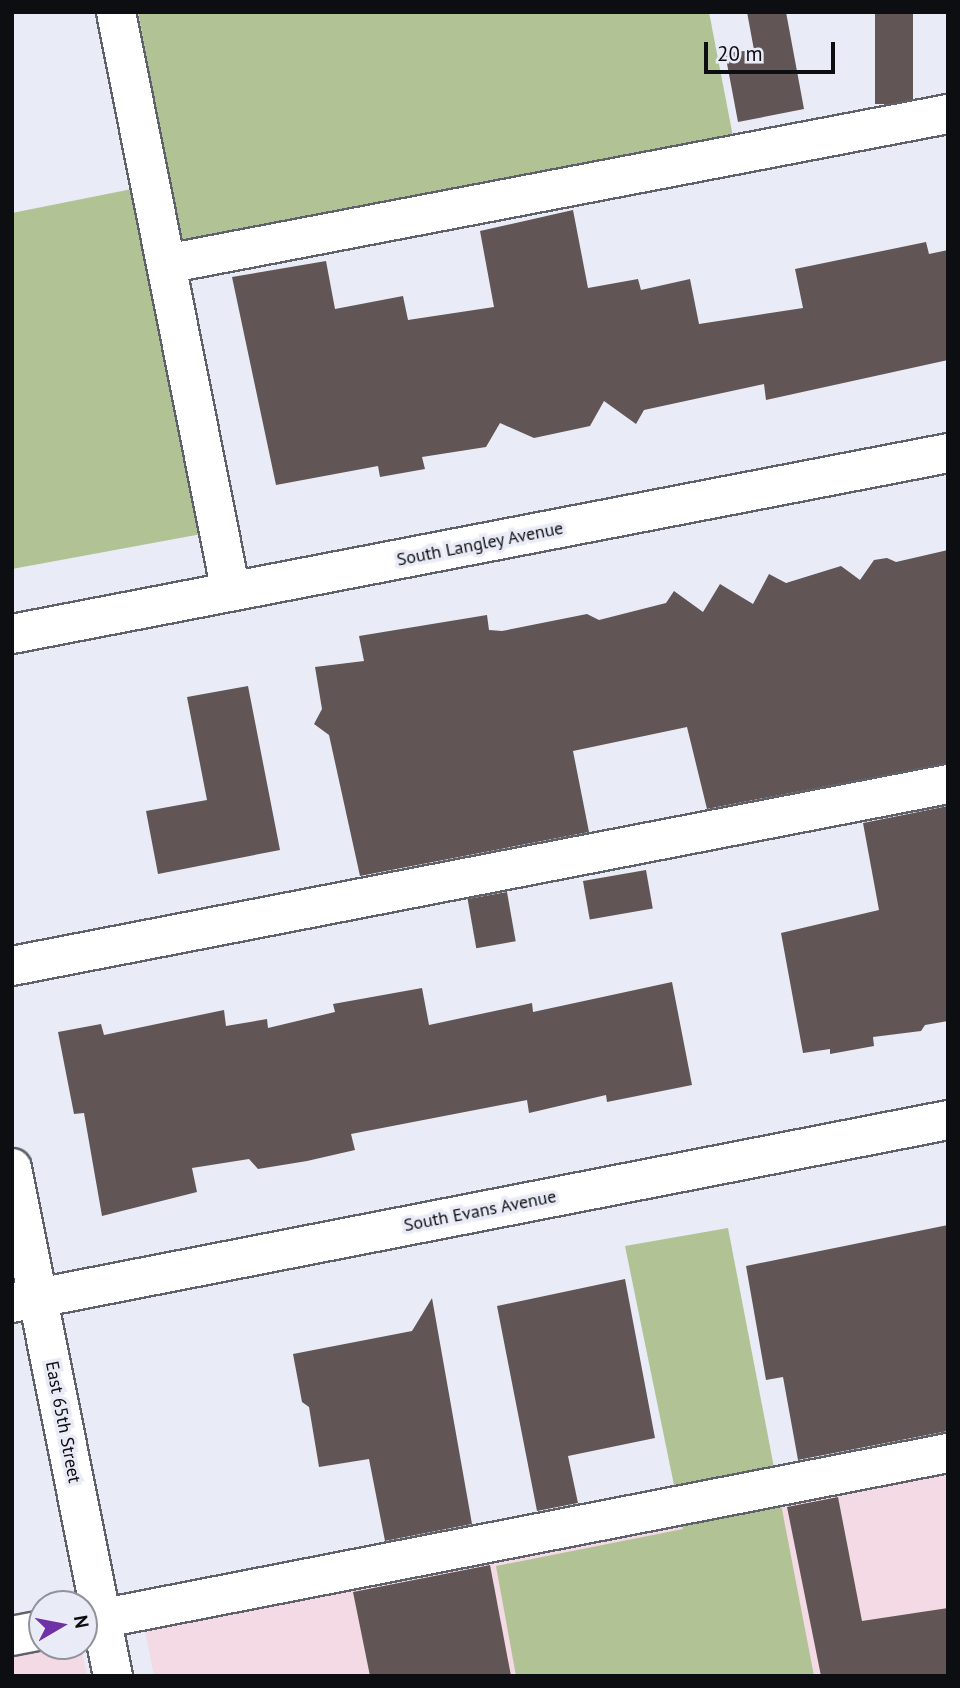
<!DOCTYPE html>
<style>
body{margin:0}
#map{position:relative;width:960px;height:1688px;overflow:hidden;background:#e9ebf6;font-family:"PT Sans",sans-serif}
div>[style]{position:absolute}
.commercial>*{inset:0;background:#f3dae4}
.green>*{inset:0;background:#b1c394}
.building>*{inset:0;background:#615655;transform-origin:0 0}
.roads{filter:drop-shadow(2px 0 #60626b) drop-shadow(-2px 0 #60626b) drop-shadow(0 2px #60626b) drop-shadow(0 -2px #60626b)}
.minor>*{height:38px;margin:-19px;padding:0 19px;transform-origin:19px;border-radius:19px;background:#fff}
span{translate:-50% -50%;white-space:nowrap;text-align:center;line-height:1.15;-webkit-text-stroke:7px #e9ebf6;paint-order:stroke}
.street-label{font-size:18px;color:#0d0e11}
.frame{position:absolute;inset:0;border:14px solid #0d0e11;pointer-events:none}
.north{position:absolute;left:28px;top:1590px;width:70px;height:70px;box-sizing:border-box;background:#e9ebf6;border:2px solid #91939a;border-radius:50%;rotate:80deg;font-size:19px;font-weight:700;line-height:28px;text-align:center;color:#0d0e11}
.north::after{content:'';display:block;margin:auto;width:24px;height:32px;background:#7031a6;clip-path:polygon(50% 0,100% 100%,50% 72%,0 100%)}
.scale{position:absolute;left:704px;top:42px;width:131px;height:32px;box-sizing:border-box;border:4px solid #0d0e11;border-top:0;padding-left:9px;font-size:21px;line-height:24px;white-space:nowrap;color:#0d0e11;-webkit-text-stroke:5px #e9ebf6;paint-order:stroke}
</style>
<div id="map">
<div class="commercial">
<i style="clip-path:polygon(948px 1453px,948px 1676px,154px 1676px,141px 1611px)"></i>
<i style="clip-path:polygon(12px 1636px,42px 1646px,81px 1646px,87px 1676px,12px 1676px)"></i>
</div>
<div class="green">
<i style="clip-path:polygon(138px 12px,709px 12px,734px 142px,182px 247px)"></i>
<i style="clip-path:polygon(137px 188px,207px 533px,12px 569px,12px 213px)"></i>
<i style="clip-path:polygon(728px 1228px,814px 1676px,516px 1676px,496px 1566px,683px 1529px,625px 1246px)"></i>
</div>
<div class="building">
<i style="clip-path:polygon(747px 12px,786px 12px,804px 109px,738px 122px,725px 53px,754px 50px)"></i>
<i style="left:875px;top:12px;width:38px;height:92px"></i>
<i style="clip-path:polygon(573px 210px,588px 288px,638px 279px,641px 290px,690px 279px,699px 324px,803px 308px,795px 269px,926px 242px,929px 254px,948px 250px,948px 360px,766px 400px,764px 384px,644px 410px,636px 424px,604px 401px,590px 426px,534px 438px,500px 423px,486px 447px,422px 457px,425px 469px,380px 477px,378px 466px,276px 485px,232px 277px,326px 261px,335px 309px,403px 296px,408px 320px,494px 307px,480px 231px)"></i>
<i style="clip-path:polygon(948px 550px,948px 763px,707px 809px,687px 727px,573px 751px,589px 832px,360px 876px,329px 735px,314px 724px,322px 709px,315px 667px,364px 661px,359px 636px,487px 615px,489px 630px,502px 631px,587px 614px,599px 620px,666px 603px,674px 591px,703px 612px,720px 584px,753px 604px,769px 574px,786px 583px,841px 566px,860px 580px,874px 560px,887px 558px,896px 562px)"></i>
<i style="clip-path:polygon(248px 686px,280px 850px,158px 874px,146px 811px,207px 800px,187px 697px)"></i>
<i style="clip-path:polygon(948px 806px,948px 1021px,925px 1025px,921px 1031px,873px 1037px,874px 1046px,830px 1054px,830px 1049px,803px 1053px,781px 933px,879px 910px,863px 823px)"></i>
<i style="left:646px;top:870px;width:39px;height:64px;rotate:80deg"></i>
<i style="left:507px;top:892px;width:50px;height:40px;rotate:80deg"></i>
<i style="clip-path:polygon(672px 982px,692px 1085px,607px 1102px,606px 1095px,529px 1113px,527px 1100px,351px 1134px,355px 1150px,307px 1161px,258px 1169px,249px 1159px,192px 1168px,197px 1192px,102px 1216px,84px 1113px,74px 1114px,58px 1032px,101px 1024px,104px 1035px,224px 1010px,226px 1026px,267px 1019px,268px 1028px,335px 1012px,333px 1004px,422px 988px,429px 1025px,532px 1003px,533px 1012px)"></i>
<i style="clip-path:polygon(948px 1225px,948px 1431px,798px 1460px,783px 1377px,766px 1380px,746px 1266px)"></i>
<i style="clip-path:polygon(625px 1279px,655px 1438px,568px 1456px,578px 1503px,537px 1511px,497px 1306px)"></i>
<i style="clip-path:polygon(432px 1298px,472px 1524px,385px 1541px,369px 1459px,319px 1467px,309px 1407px,302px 1402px,293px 1354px,412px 1331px)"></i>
<i style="clip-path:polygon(838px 1497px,862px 1621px,948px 1608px,948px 1676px,821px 1676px,787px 1507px)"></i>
<i style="clip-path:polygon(490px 1565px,511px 1676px,370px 1676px,353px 1592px)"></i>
</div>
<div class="roads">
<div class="minor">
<i style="left:116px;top:12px;width:591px;rotate:78.79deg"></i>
<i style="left:166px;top:264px;width:796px;rotate:-10.86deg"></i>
<i style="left:12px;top:634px;width:953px;rotate:-10.94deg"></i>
<i style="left:12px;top:966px;width:954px;rotate:-11deg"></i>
<i style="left:12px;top:1168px;width:518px;rotate:78.76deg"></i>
<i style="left:12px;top:1303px;width:954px;rotate:-11.06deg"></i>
<i style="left:84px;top:1622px;width:880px;rotate:-11.07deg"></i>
<i style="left:12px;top:1636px;width:31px;rotate:-11deg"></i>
</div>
</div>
<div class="street-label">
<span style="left:480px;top:544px;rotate:-11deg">South Langley Avenue</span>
<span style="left:480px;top:1211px;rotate:-11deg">South Evans Avenue</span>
<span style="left:63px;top:1422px;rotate:79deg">East 65th Street</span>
</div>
<div class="frame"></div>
<div class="north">N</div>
<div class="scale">20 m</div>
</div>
